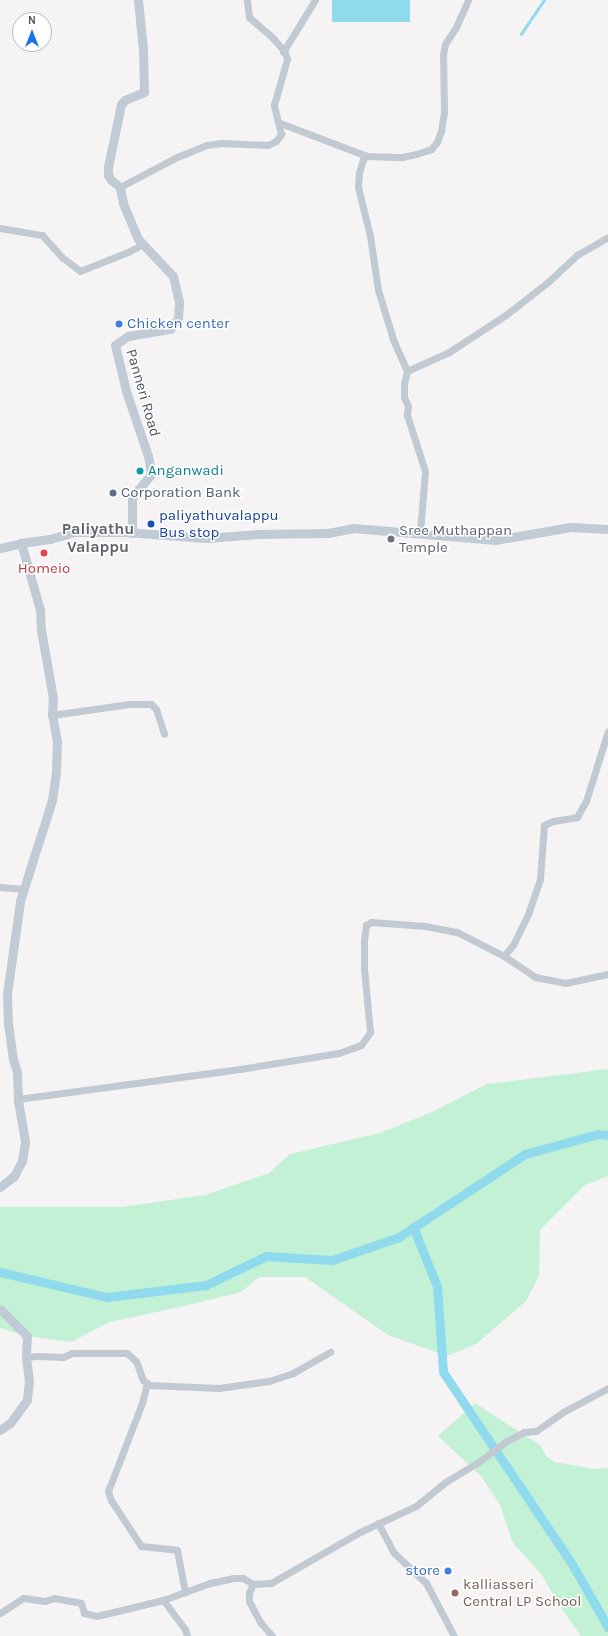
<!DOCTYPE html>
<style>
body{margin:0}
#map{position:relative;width:608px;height:1636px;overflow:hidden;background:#f5f3f3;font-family:Karla,sans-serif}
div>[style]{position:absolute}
.green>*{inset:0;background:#c3f1d5}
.water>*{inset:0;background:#90daee;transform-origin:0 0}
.stream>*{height:2.5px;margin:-1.25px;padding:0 1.25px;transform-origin:1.25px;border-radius:1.25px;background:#90daee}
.canal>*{height:9px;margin:-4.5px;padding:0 4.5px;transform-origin:4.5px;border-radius:4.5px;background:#90daee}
.minor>*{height:7px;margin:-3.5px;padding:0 3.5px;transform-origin:3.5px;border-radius:3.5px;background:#c1cad2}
.secondary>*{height:9px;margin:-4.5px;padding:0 4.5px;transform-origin:4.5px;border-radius:4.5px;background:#c1cbd6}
.dots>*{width:11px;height:11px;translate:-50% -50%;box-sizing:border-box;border:2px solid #fff;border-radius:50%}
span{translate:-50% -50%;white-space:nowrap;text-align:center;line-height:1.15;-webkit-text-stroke:3px #fff;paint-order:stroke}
.shop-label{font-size:15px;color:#366cbe}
.left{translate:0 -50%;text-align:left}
.right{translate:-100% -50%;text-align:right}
.street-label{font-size:15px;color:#4a5661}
.culture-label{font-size:15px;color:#0d838f}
.service-label{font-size:15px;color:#4e5e75}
.transit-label{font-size:15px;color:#164399}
.worship-label{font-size:15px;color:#5b616d}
.health-label{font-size:15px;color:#be3a42}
.education-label{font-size:15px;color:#785e54}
.neighbourhood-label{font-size:16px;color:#5f6368;font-weight:700}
.north{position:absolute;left:12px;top:12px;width:40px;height:40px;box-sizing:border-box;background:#fff;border:1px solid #b7bbc0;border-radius:50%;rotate:0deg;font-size:11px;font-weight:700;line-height:16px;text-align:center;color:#4a5661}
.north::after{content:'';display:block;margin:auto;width:14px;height:18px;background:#1a73e8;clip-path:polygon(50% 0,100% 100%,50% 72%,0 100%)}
</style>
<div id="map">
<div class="green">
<i style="clip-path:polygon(608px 1069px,608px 1176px,585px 1185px,540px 1230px,539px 1276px,526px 1301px,476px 1344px,447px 1356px,388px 1335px,305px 1277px,259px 1277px,241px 1292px,180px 1307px,110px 1322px,71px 1342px,27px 1336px,0 1328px,0 1207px,122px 1207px,205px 1195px,269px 1173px,290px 1154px,380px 1133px,432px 1112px,487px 1084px)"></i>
<i style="clip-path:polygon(475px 1403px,541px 1446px,546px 1456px,555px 1462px,594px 1469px,608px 1468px,608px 1636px,581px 1636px,561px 1608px,542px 1575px,513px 1543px,500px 1505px,481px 1476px,438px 1436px)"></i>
</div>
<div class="water">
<i style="left:332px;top:0;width:78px;height:22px"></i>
</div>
<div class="stream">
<i style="left:521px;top:34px;width:41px;rotate:-55.9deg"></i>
</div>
<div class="canal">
<i style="left:413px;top:1227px;width:64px;rotate:67.9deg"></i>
<i style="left:437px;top:1286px;width:86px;rotate:86deg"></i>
<i style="left:443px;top:1372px;width:231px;rotate:56.1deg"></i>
<i style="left:572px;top:1564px;width:73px;rotate:60.3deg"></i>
<i style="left:0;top:1272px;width:110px;rotate:13.2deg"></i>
<i style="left:107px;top:1297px;width:100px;rotate:-6.9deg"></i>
<i style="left:206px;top:1285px;width:67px;rotate:-25.8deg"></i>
<i style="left:266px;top:1256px;width:66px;rotate:3.5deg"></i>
<i style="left:332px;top:1260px;width:71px;rotate:-18.9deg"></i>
<i style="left:399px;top:1237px;width:151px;rotate:-33.4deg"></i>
<i style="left:525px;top:1154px;width:76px;rotate:-15.3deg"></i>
<i style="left:598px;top:1134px;width:10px;rotate:6deg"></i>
</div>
<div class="minor">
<i style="left:283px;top:52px;width:61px;rotate:-58.4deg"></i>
<i style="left:280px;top:123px;width:93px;rotate:20.8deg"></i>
<i style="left:120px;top:187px;width:64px;rotate:-27.8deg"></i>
<i style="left:177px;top:157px;width:32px;rotate:-22deg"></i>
<i style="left:207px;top:145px;width:14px;rotate:-8deg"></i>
<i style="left:221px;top:143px;width:47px;rotate:2.4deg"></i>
<i style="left:268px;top:145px;width:9px;rotate:-27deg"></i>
<i style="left:276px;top:141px;width:9px;rotate:-54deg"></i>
<i style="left:281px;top:134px;width:30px;rotate:-104deg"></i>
<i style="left:274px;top:105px;width:48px;rotate:-74.2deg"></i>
<i style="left:287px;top:59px;width:7px;rotate:-106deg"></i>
<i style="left:285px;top:52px;width:18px;rotate:-131deg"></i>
<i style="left:273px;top:38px;width:32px;rotate:-139deg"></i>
<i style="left:249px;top:17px;width:17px;rotate:-97deg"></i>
<i style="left:0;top:228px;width:43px;rotate:9.5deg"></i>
<i style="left:42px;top:235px;width:31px;rotate:48deg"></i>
<i style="left:63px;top:258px;width:21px;rotate:37deg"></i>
<i style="left:80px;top:271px;width:52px;rotate:-21.6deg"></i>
<i style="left:128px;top:252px;width:17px;rotate:-28deg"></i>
<i style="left:407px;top:371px;width:46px;rotate:-24.3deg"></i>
<i style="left:449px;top:352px;width:69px;rotate:-33.2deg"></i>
<i style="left:507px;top:314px;width:52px;rotate:-38deg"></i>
<i style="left:548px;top:282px;width:40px;rotate:-43deg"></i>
<i style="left:577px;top:255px;width:36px;rotate:-30deg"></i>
<i style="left:420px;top:533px;width:62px;rotate:-85.4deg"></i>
<i style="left:425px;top:471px;width:59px;rotate:-107.8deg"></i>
<i style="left:407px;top:415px;width:9px;rotate:-84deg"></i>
<i style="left:408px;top:406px;width:10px;rotate:-114deg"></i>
<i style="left:404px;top:397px;width:13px;rotate:-90deg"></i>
<i style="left:404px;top:384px;width:13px;rotate:-77deg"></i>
<i style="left:407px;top:371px;width:35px;rotate:-114deg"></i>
<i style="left:393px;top:339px;width:51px;rotate:-107deg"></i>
<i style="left:378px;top:290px;width:55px;rotate:-98.4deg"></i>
<i style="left:370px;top:236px;width:50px;rotate:-103.8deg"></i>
<i style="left:358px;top:187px;width:14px;rotate:-86deg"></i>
<i style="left:359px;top:173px;width:15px;rotate:-74deg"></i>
<i style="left:363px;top:159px;width:5px;rotate:-37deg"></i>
<i style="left:367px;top:156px;width:35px;rotate:2deg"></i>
<i style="left:402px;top:157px;width:14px;rotate:-12deg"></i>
<i style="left:416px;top:154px;width:16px;rotate:-18deg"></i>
<i style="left:431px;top:149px;width:9px;rotate:-49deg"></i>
<i style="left:437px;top:142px;width:12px;rotate:-70deg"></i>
<i style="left:441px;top:131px;width:20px;rotate:-81deg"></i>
<i style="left:444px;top:111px;width:56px;rotate:-91deg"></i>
<i style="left:443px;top:55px;width:11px;rotate:-80deg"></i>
<i style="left:445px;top:44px;width:20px;rotate:-57deg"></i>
<i style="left:456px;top:27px;width:30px;rotate:-66deg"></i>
<i style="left:52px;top:715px;width:78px;rotate:-8.1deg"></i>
<i style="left:129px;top:704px;width:22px"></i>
<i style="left:151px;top:704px;width:7px;rotate:45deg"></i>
<i style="left:156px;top:709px;width:26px;rotate:72deg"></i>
<i style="left:0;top:887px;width:23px;rotate:5deg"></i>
<i style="left:504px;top:956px;width:37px;rotate:34deg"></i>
<i style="left:535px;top:977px;width:31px;rotate:11deg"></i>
<i style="left:565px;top:983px;width:44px;rotate:-11.8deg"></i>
<i style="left:18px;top:1099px;width:224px;rotate:-7.7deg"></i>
<i style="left:240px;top:1069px;width:100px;rotate:-9.2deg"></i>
<i style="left:339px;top:1053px;width:23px;rotate:-20deg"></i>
<i style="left:361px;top:1045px;width:16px;rotate:-55deg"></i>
<i style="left:370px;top:1032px;width:63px;rotate:-95.4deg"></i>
<i style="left:364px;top:969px;width:29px;rotate:-90deg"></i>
<i style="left:364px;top:940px;width:15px;rotate:-82deg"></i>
<i style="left:366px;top:925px;width:6px;rotate:-31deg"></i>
<i style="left:371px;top:922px;width:54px;rotate:4.2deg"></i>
<i style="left:425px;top:926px;width:33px;rotate:11deg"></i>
<i style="left:457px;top:932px;width:53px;rotate:27.1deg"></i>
<i style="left:504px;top:956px;width:14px;rotate:-51deg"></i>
<i style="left:513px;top:945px;width:34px;rotate:-64deg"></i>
<i style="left:528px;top:914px;width:37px;rotate:-71deg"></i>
<i style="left:540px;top:879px;width:54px;rotate:-85.8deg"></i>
<i style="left:544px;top:825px;width:10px;rotate:-24deg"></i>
<i style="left:553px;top:821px;width:24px;rotate:-9deg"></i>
<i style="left:577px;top:817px;width:18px;rotate:-61deg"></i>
<i style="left:586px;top:801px;width:73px;rotate:-72.6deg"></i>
<i style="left:26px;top:1357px;width:11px;rotate:-5deg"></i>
<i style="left:37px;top:1356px;width:26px;rotate:2deg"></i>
<i style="left:63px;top:1357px;width:10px;rotate:-24deg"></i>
<i style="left:72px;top:1353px;width:55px"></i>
<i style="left:127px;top:1353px;width:12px;rotate:42deg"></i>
<i style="left:136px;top:1361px;width:20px;rotate:70deg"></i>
<i style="left:143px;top:1380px;width:8px;rotate:40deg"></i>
<i style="left:149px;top:1385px;width:70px;rotate:2.5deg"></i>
<i style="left:219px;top:1388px;width:50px;rotate:-8deg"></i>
<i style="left:269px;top:1381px;width:25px;rotate:-18deg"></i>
<i style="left:293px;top:1373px;width:43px;rotate:-29.6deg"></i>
<i style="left:147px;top:1383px;width:21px;rotate:104deg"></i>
<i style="left:142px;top:1403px;width:94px;rotate:111.1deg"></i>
<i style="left:108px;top:1491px;width:9px;rotate:72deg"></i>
<i style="left:111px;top:1500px;width:55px;rotate:56.9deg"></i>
<i style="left:141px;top:1546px;width:36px;rotate:6deg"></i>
<i style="left:177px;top:1550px;width:43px;rotate:79.2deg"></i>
<i style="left:378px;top:1523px;width:34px;rotate:62deg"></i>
<i style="left:394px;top:1553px;width:44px;rotate:43.2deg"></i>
<i style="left:426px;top:1583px;width:60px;rotate:62.2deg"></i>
<i style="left:253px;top:1584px;width:10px;rotate:114deg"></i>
<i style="left:249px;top:1593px;width:8px;rotate:90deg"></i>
<i style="left:249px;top:1601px;width:24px;rotate:62deg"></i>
<i style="left:260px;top:1622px;width:18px;rotate:49deg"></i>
<i style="left:163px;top:1600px;width:36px;rotate:53deg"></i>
<i style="left:185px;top:1629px;width:7px;rotate:74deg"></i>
<i style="left:0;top:1613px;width:27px;rotate:-33deg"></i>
<i style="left:23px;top:1598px;width:22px;rotate:8deg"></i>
<i style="left:45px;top:1601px;width:9px;rotate:-18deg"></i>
<i style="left:54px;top:1598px;width:27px;rotate:10deg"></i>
<i style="left:81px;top:1603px;width:10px;rotate:73deg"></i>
<i style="left:84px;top:1613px;width:13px;rotate:13deg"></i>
<i style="left:97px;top:1616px;width:68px;rotate:-13.6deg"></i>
<i style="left:163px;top:1600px;width:50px;rotate:-19.9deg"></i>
<i style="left:210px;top:1583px;width:24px;rotate:-12deg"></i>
<i style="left:233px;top:1578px;width:10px"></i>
<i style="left:243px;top:1578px;width:12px;rotate:31deg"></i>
<i style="left:253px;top:1584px;width:18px;rotate:-3deg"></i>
<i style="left:271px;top:1583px;width:103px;rotate:-29.8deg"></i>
<i style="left:360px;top:1532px;width:62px;rotate:-24.9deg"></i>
<i style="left:416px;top:1506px;width:40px;rotate:-39deg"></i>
<i style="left:447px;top:1481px;width:39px;rotate:-31deg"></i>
<i style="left:480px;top:1461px;width:34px;rotate:-37deg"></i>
<i style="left:507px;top:1441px;width:19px;rotate:-28deg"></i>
<i style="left:524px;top:1432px;width:12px;rotate:-5deg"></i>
<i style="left:536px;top:1431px;width:33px;rotate:-35deg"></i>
<i style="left:563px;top:1412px;width:51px;rotate:-28.1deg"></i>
</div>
<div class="secondary">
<i style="left:132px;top:533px;width:36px;rotate:-90deg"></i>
<i style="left:132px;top:497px;width:30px;rotate:-50deg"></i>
<i style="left:151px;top:474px;width:18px;rotate:-99deg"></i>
<i style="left:148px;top:456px;width:69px;rotate:-108.7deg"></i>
<i style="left:126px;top:391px;width:47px;rotate:-103.4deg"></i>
<i style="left:115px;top:345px;width:16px;rotate:-35deg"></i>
<i style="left:128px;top:336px;width:43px;rotate:-9.5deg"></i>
<i style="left:170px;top:329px;width:14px;rotate:-54deg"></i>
<i style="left:178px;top:318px;width:16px;rotate:-86deg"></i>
<i style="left:179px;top:302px;width:27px;rotate:-103deg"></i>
<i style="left:173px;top:276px;width:51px;rotate:-133.4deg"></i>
<i style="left:138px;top:239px;width:39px;rotate:-113deg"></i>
<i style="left:123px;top:203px;width:16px;rotate:-101deg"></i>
<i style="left:120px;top:187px;width:11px;rotate:-142deg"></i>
<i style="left:111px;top:180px;width:6px;rotate:-121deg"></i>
<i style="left:108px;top:175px;width:8px;rotate:-90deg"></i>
<i style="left:108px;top:167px;width:64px;rotate:-78.3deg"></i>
<i style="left:121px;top:104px;width:6px;rotate:-45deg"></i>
<i style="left:125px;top:100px;width:21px;rotate:-23deg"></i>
<i style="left:144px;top:92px;width:43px;rotate:-91.3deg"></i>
<i style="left:143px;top:49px;width:49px;rotate:-95.8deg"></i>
<i style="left:0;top:548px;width:22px;rotate:-13deg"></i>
<i style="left:21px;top:543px;width:29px;rotate:-8deg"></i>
<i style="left:50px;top:539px;width:25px;rotate:-16deg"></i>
<i style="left:74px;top:532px;width:51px"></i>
<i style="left:125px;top:532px;width:81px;rotate:4.2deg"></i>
<i style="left:206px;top:538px;width:52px;rotate:-4.4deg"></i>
<i style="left:258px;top:534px;width:70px;rotate:-0.8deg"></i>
<i style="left:328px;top:533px;width:25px;rotate:-11deg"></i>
<i style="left:353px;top:528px;width:143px;rotate:4.8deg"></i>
<i style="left:495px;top:540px;width:77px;rotate:-9.7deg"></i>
<i style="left:571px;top:527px;width:37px;rotate:3deg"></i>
<i style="left:0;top:1187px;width:18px;rotate:-38deg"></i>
<i style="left:14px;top:1176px;width:17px;rotate:-62deg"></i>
<i style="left:22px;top:1161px;width:20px;rotate:-81deg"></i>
<i style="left:25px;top:1141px;width:41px;rotate:-99.9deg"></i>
<i style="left:18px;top:1101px;width:29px;rotate:-92deg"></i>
<i style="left:17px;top:1072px;width:14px;rotate:-107deg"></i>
<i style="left:13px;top:1059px;width:35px;rotate:-98deg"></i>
<i style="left:8px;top:1024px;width:30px;rotate:-92deg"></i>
<i style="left:7px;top:994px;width:94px;rotate:-82deg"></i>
<i style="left:20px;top:901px;width:106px;rotate:-72.4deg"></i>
<i style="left:52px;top:800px;width:30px;rotate:-82deg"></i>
<i style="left:56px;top:770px;width:28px;rotate:-88deg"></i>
<i style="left:57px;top:742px;width:27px;rotate:-100deg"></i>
<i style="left:52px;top:715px;width:17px;rotate:-87deg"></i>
<i style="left:53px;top:698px;width:69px;rotate:-100deg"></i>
<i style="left:41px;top:630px;width:20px;rotate:-93deg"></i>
<i style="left:40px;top:610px;width:70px;rotate:-105.8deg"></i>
<i style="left:0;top:1309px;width:38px;rotate:45deg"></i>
<i style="left:27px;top:1336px;width:21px;rotate:93deg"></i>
<i style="left:26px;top:1357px;width:23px;rotate:83deg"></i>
<i style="left:29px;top:1380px;width:20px;rotate:96deg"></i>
<i style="left:27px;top:1400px;width:29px;rotate:126deg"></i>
<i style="left:10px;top:1423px;width:12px;rotate:145deg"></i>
</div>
<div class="dots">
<i style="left:119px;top:324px;background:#3f7fe0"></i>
<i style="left:140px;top:471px;background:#0f9aa8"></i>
<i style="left:113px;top:493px;background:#5c6f8a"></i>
<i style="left:151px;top:524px;background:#1a4fb4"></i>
<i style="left:391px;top:539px;background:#6b7280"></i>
<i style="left:44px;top:553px;background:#e0444e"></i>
<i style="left:448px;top:1571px;background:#3f7fe0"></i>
<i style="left:455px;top:1593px;background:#8d6e63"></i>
</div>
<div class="shop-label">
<span class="left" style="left:127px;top:324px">Chicken center</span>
<span class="right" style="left:440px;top:1571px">store</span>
</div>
<div class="street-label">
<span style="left:143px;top:393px;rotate:74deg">Panneri Road</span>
</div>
<div class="culture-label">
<span class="left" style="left:148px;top:471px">Anganwadi</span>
</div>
<div class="service-label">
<span class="left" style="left:121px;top:493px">Corporation Bank</span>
</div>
<div class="transit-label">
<span class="left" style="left:159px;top:524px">paliyathuvalappu<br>Bus stop</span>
</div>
<div class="worship-label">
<span class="left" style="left:399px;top:539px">Sree Muthappan<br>Temple</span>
</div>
<div class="health-label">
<span style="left:44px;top:569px">Homeio</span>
</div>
<div class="education-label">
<span class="left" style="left:463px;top:1593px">kalliasseri<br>Central LP School</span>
</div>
<div class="neighbourhood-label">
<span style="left:98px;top:538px">Paliyathu<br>Valappu</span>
</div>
<div class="north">N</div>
</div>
